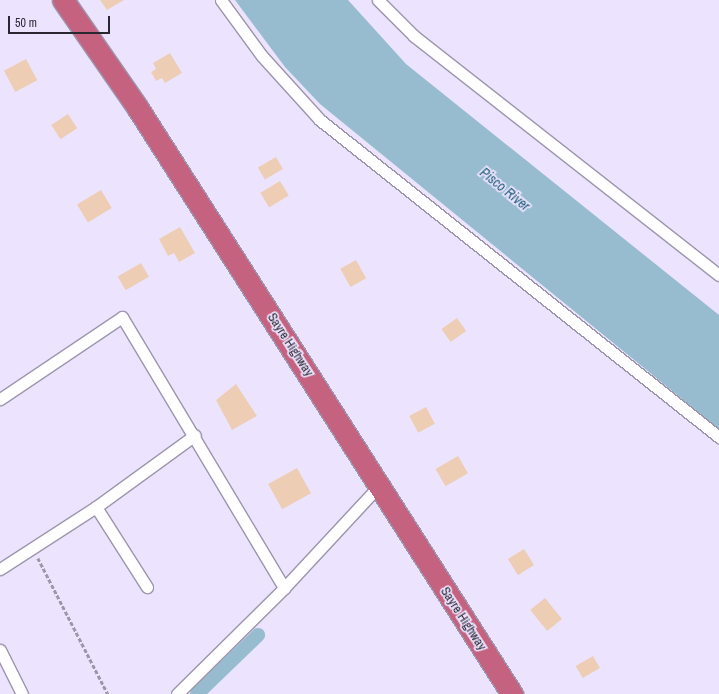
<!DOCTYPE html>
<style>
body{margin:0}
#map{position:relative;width:719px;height:694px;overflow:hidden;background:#ece4fe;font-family:"Archivo Narrow",sans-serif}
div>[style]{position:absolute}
.water>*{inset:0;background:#97bccf}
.canal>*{height:14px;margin:-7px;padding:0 7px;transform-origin:7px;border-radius:7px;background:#97bccf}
.building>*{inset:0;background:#edceb5;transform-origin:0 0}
.path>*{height:2.5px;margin-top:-1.25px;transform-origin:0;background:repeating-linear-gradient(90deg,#9c96a9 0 4px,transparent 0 6px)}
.roads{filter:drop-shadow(1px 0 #9c95ad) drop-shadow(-1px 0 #9c95ad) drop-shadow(0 1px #9c95ad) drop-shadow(0 -1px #9c95ad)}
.street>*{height:11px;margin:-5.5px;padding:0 5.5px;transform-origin:5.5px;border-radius:5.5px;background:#fff}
.highway>*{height:21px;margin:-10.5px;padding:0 10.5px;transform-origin:10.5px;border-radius:10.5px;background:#c56280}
span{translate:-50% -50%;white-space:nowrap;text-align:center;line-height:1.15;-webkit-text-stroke:3.5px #ece4fe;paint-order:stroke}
.street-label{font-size:13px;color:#2a2731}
.water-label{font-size:14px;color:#1d5d79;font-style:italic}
.scale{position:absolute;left:8px;top:16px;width:102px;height:18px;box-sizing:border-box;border:2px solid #2a2731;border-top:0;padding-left:5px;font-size:12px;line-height:14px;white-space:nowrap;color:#2a2731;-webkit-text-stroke:3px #ece4fe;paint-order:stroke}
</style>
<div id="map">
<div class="water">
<i style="clip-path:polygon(235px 0,348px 0,406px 64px,719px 315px,719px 429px,320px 104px,285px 67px)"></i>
</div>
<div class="canal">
<i style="left:197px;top:694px;width:85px;rotate:-44deg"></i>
</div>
<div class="building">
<i style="clip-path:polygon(100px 0,124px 0,107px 10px)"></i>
<i style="clip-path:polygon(170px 53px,182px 73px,165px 83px,162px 78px,156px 81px,151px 72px,156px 69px,153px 63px)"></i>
<i style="left:26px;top:59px;width:24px;height:25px;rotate:62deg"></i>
<i style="left:68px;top:114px;width:17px;height:20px;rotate:57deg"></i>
<i style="left:276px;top:157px;width:14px;height:21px;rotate:60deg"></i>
<i style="left:280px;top:181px;width:17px;height:23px;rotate:59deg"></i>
<i style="left:101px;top:190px;width:21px;height:28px;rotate:59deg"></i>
<i style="clip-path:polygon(180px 227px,195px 253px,179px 262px,174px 253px,168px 256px,159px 239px)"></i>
<i style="left:356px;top:260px;width:21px;height:18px;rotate:61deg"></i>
<i style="left:141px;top:263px;width:16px;height:27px;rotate:60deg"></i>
<i style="left:457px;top:318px;width:16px;height:19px;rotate:55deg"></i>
<i style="clip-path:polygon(236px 384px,257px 416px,232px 430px,216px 400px)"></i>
<i style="left:426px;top:407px;width:19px;height:19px;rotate:62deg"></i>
<i style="left:458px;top:456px;width:20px;height:26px;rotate:60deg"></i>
<i style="left:297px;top:468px;width:29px;height:33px;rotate:61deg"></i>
<i style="left:524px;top:549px;width:19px;height:19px;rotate:58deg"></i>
<i style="left:545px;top:598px;width:27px;height:19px;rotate:51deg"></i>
<i style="left:593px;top:656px;width:14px;height:20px;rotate:60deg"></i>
</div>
<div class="path">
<i style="left:38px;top:558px;width:153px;rotate:62.8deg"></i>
</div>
<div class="roads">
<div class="street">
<i style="left:221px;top:0;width:69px;rotate:53.8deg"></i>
<i style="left:262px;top:56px;width:86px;rotate:47.8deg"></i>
<i style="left:320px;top:120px;width:510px;rotate:38.47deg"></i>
<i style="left:378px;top:0;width:51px;rotate:45deg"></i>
<i style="left:414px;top:36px;width:387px;rotate:38.1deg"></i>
<i style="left:0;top:399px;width:147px;rotate:-33.9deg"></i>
<i style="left:122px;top:317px;width:316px;rotate:59.1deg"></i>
<i style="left:96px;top:507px;width:95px;rotate:57.5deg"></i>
<i style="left:0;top:569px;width:114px;rotate:-32.9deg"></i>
<i style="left:96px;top:507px;width:122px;rotate:-36deg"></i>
<i style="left:0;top:650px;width:49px;rotate:63.4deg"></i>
<i style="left:177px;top:694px;width:151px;rotate:-44.7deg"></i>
<i style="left:284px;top:588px;width:138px;rotate:-47.1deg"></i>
</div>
<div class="highway">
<i style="left:63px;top:0;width:130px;rotate:55.3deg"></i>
<i style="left:137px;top:107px;width:697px;rotate:57.43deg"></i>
</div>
</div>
<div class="street-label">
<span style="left:290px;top:345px;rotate:57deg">Sayre Highway</span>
<span style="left:463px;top:619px;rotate:57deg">Sayre Highway</span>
</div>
<div class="water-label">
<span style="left:505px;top:189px;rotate:39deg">Pisco River</span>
</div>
<div class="scale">50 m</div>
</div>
